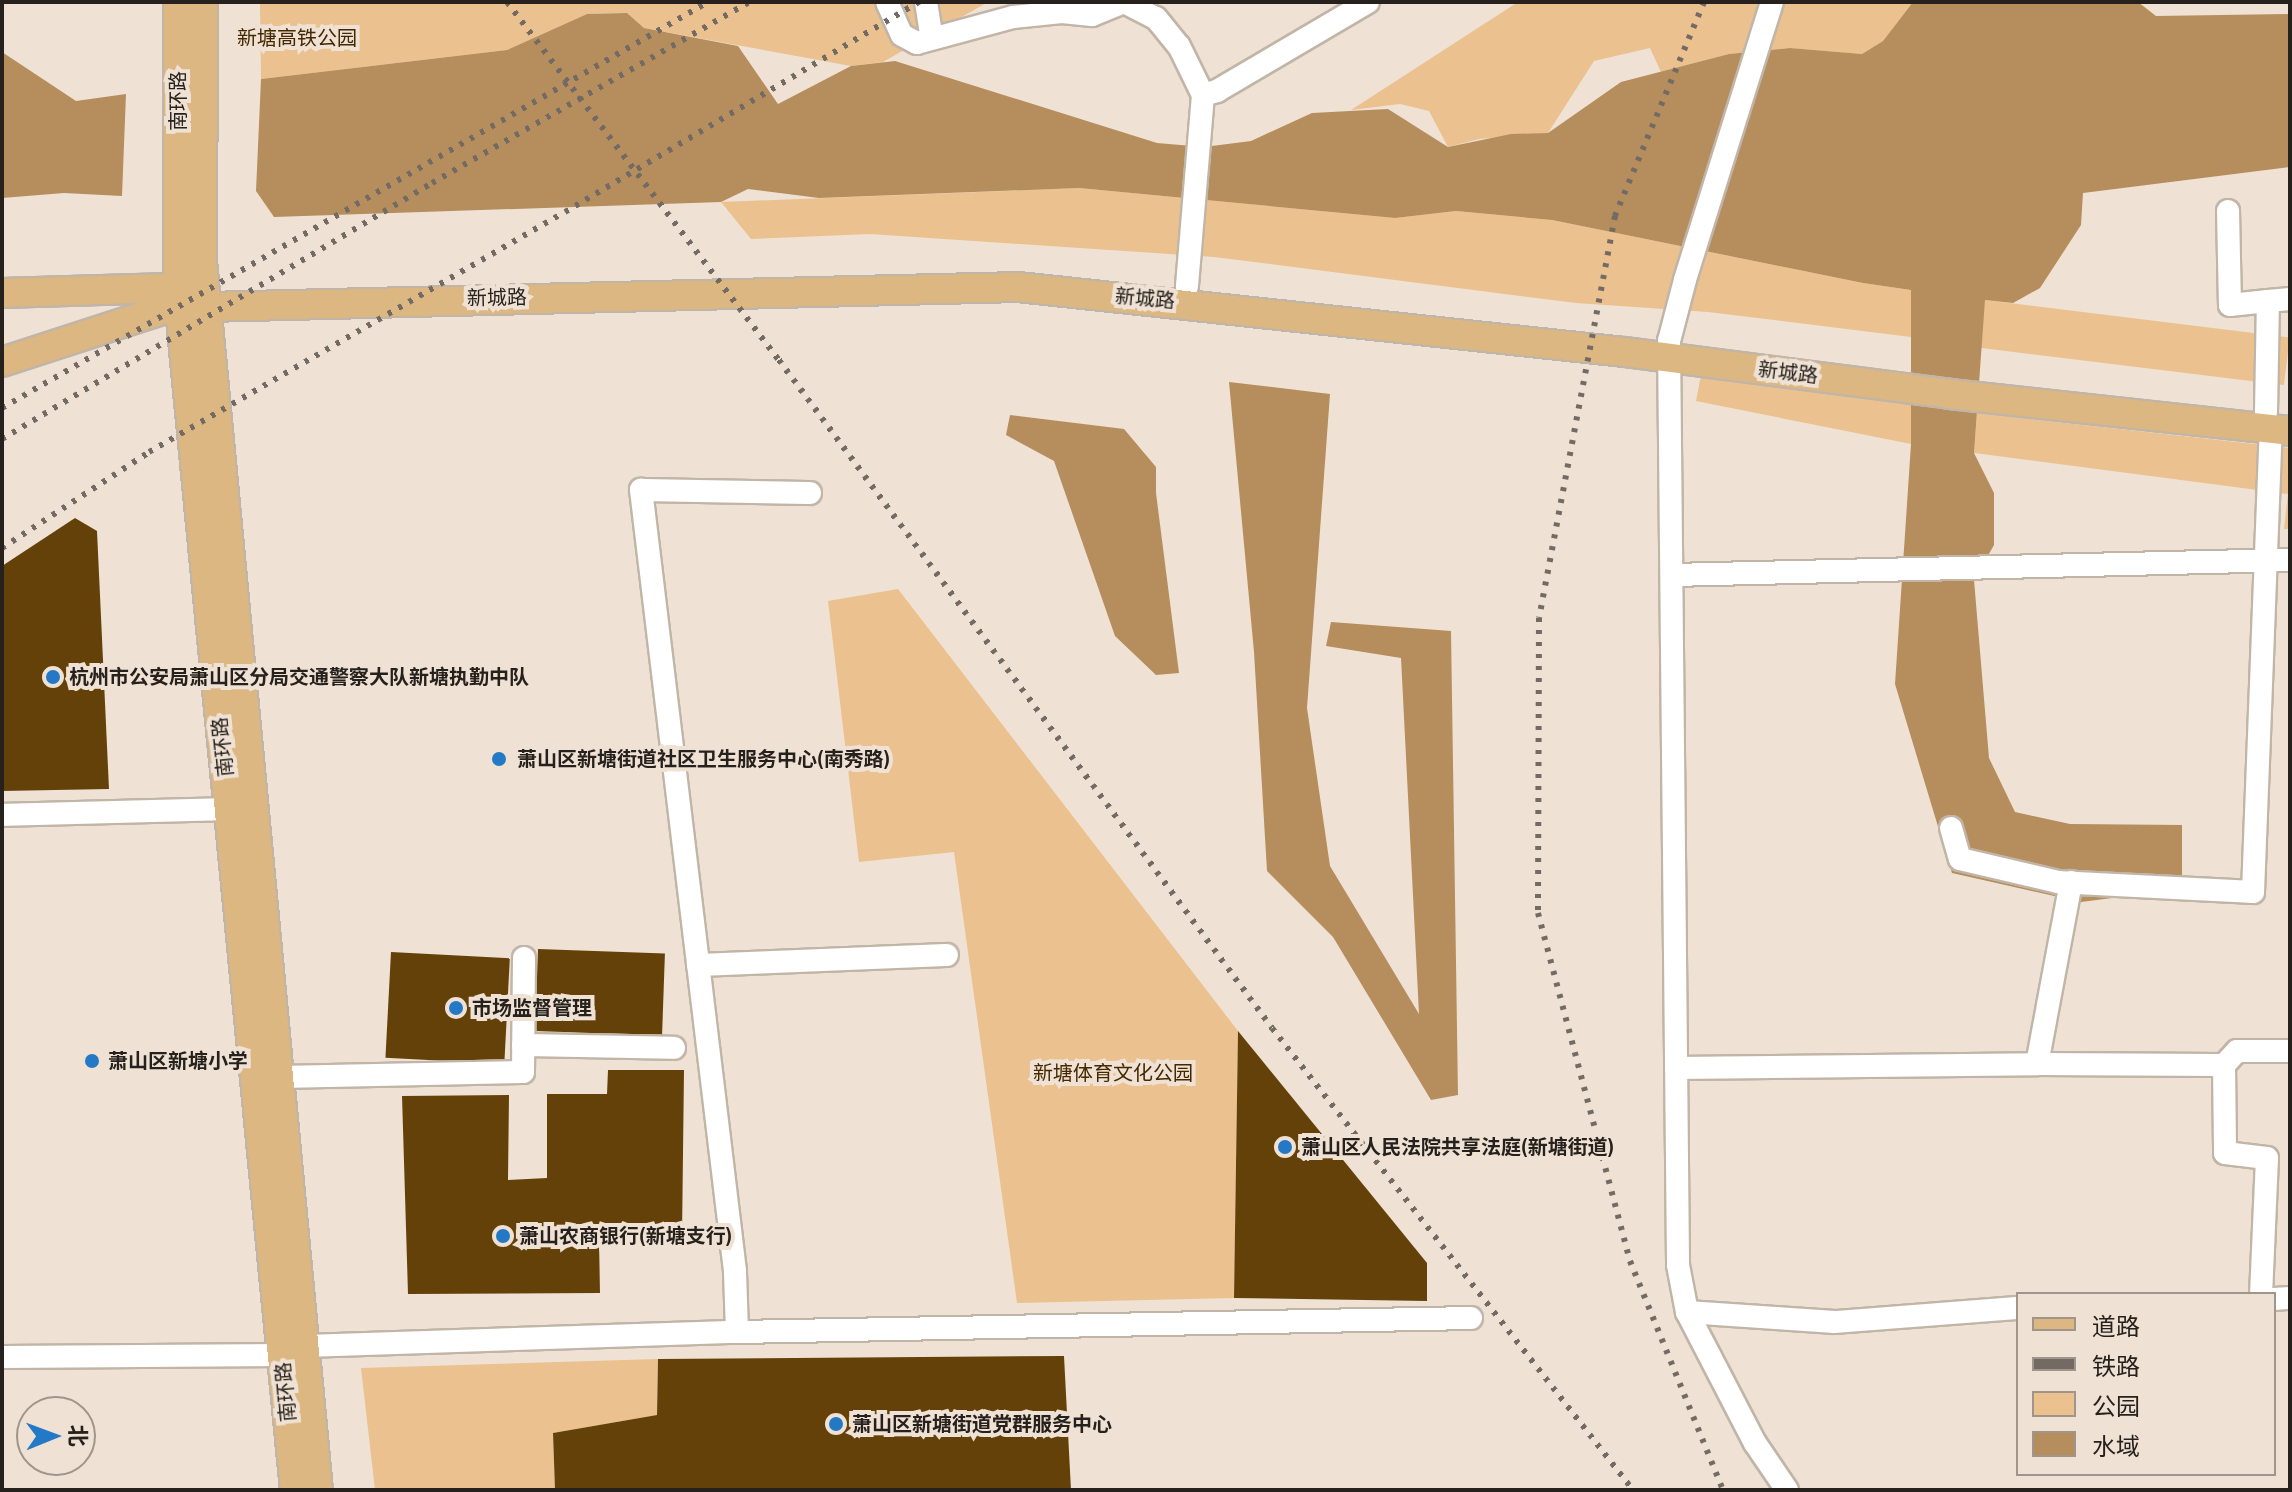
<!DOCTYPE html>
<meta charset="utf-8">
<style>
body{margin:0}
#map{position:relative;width:2292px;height:1492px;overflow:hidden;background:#efe2d4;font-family:"Public Sans","Noto Sans SC",sans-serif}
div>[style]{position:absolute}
.green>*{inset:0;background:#ebc18f;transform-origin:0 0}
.water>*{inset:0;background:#b68d5c}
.building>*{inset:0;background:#65410a;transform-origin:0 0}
.roads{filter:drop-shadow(2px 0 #c1b5a7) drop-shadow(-2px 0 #c1b5a7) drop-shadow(0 2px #c1b5a7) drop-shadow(0 -2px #c1b5a7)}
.minor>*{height:22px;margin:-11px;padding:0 11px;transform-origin:11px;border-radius:11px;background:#fff}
.major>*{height:28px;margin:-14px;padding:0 14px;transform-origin:14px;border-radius:14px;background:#ddb781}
.rail>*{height:6px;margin-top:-3px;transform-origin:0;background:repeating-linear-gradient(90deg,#736b63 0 4px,transparent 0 12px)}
.dots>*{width:22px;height:22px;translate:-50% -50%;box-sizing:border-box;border:4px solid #efe2d4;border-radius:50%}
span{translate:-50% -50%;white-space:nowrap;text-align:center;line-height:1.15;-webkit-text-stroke:8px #efe2d4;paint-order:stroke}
.park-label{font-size:20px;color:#442800}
.street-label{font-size:20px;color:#26211c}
.poi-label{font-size:20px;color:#26211c;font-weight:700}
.left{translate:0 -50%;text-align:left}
.frame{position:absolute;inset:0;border:4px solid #26211c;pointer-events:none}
.legend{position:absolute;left:2016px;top:1292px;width:260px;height:184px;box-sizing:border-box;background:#efe2d4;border:2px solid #9f958a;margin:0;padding:10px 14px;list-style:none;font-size:24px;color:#26211c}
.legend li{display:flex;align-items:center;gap:16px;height:40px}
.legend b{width:40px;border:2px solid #9f958a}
.north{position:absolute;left:16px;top:1396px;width:80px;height:80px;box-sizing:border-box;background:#efe2d4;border:2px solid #9f958a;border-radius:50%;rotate:89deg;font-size:22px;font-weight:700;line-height:32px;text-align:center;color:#26211c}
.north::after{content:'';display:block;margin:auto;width:28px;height:36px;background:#2479c7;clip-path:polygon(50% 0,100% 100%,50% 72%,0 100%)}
</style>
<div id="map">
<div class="green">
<i style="clip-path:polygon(260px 2px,988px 2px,883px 62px,851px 66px,644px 28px,627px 13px,587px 14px,507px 50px,261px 79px)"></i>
<i style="clip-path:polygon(1518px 2px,1913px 2px,1883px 41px,1862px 54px,1790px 48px,1729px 54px,1661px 72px,1650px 48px,1594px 61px,1548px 133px,1479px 139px,1448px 147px,1429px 111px,1400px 104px,1351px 110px)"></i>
<i style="clip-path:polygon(1079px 188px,1395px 218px,1456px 211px,1552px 220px,1863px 283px,1911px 290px,1911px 337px,1708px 312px,1576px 303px,1214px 257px,870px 234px,751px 239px,721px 202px)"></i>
<i style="left:1985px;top:300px;width:307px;height:48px;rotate:7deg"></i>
<i style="clip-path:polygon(1701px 375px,1911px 404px,1911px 444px,1696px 401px)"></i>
<i style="clip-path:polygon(1977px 413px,2290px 448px,2290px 529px,2284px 529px,2288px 494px,1974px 453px)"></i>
<i style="clip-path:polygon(898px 589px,1238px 1031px,1234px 1298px,1017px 1303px,954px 852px,859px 862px,828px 601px)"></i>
<i style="clip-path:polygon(658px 1359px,657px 1415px,553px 1433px,555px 1490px,375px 1490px,361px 1368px)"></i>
</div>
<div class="water">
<i style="clip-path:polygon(1913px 2px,2138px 2px,2156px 16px,2290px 14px,2290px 167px,2083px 193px,2081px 225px,2040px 288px,2013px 303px,1985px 300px,1974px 453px,1994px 493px,1994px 545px,1974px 580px,1989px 758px,2015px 812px,2070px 824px,2182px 825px,2182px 889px,2081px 902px,1952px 873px,1895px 684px,1911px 444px,1911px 290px,1863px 283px,1552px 220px,1456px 211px,1395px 218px,1079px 188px,819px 198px,748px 189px,721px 202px,274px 217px,256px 191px,261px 79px,507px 50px,587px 14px,627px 13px,644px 28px,738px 46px,778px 104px,851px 66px,895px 61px,1157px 143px,1204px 147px,1251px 141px,1312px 113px,1388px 109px,1448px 147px,1511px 134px,1548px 133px,1621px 82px,1729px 54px,1790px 48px,1862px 54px,1883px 41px)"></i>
<i style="clip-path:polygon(2px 52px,76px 101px,126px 94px,122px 196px,64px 193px,2px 198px)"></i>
<i style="clip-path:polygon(1229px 382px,1330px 394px,1307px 708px,1330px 866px,1419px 1014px,1401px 658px,1326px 646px,1331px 622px,1451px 631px,1458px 1095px,1431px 1100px,1333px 937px,1267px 871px,1254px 652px)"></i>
<i style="clip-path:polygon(1010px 415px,1124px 429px,1156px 467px,1156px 493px,1179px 673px,1156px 675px,1115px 636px,1054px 461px,1006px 435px)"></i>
</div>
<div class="building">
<i style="clip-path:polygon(75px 518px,97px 531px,109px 789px,2px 791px,2px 566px)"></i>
<i style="left:538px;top:949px;width:127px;height:82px;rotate:2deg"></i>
<i style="left:391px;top:952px;width:119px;height:106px;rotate:3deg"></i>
<i style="clip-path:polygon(1238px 1031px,1427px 1263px,1427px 1301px,1234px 1298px)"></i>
<i style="clip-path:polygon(608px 1070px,684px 1070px,682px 1237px,599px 1239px,600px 1293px,408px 1294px,402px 1096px,509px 1095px,508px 1180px,547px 1178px,547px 1094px,607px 1094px)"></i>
<i style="clip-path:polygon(1064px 1356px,1071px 1490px,555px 1490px,553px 1433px,657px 1415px,658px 1359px)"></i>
</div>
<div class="roads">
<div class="minor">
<i style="left:887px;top:2px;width:36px;rotate:66deg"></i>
<i style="left:902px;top:35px;width:17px;rotate:28deg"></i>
<i style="left:917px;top:43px;width:99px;rotate:-15.2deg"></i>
<i style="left:1013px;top:17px;width:49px;rotate:-5.8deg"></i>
<i style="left:1062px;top:12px;width:30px;rotate:6deg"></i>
<i style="left:1092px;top:15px;width:35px;rotate:-22deg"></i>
<i style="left:1124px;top:2px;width:36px;rotate:27deg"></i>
<i style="left:1156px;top:18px;width:36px;rotate:51deg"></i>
<i style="left:1179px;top:46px;width:55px;rotate:63.9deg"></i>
<i style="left:1203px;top:95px;width:192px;rotate:94.8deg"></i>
<i style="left:926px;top:2px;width:36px;rotate:81deg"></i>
<i style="left:1772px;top:2px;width:291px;rotate:107.4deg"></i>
<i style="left:1685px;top:280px;width:63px;rotate:104.7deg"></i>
<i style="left:1669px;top:341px;width:924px;rotate:89.44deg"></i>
<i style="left:1678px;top:1265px;width:48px;rotate:79.2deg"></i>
<i style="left:1687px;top:1312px;width:148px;rotate:62.6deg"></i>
<i style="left:1755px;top:1443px;width:57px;rotate:55.8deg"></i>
<i style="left:1203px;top:95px;width:15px;rotate:-16deg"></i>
<i style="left:1217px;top:91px;width:175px;rotate:-30.5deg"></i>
<i style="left:2228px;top:211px;width:94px;rotate:88.8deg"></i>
<i style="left:2230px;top:305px;width:38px;rotate:-6deg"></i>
<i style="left:2266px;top:412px;width:111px;rotate:-89deg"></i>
<i style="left:2268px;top:301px;width:22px;rotate:-5deg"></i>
<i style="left:1672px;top:575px;width:618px;rotate:-1.39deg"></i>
<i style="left:2px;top:815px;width:227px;rotate:-1.5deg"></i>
<i style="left:1951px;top:828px;width:32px;rotate:74deg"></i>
<i style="left:1960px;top:859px;width:101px;rotate:13.2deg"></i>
<i style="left:2058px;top:882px;width:195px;rotate:2.9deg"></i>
<i style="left:2253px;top:892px;width:464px;rotate:-87.8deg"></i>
<i style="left:698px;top:965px;width:249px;rotate:-2.3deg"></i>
<i style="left:523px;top:1045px;width:151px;rotate:1.1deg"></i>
<i style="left:2037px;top:1064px;width:187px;rotate:0.3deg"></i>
<i style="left:2224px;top:1065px;width:88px;rotate:89.3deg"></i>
<i style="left:2225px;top:1153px;width:42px;rotate:6.8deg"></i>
<i style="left:2267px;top:1158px;width:136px;rotate:92.5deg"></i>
<i style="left:2224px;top:1065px;width:19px;rotate:-47deg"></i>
<i style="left:2237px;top:1051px;width:53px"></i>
<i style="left:1676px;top:1068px;width:361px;rotate:-0.6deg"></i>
<i style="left:2037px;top:1064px;width:185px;rotate:-79.4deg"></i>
<i style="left:278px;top:1077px;width:245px;rotate:-1.2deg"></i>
<i style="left:523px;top:1072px;width:114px;rotate:-89.5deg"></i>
<i style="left:2274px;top:1299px;width:16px;rotate:-4deg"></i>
<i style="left:1687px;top:1312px;width:148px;rotate:3.9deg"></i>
<i style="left:1835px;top:1322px;width:184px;rotate:-4.4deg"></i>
<i style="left:737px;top:1332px;width:61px;rotate:-91.9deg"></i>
<i style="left:735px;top:1271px;width:787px;rotate:-96.86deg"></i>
<i style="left:641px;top:490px;width:169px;rotate:1deg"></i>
<i style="left:2px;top:1357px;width:281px;rotate:-0.4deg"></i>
<i style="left:283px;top:1355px;width:24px;rotate:-22deg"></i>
<i style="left:305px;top:1346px;width:432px;rotate:-1.9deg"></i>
<i style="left:737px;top:1332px;width:734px;rotate:-1.09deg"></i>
</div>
<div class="major">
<i style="left:178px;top:2px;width:286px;rotate:90deg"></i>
<i style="left:178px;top:288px;width:1208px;rotate:84.44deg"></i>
<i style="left:203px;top:2px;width:259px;rotate:90.2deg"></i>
<i style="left:202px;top:261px;width:1234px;rotate:84.61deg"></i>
<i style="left:2px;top:293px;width:200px;rotate:-1.7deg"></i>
<i style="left:2px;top:362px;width:187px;rotate:-18deg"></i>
<i style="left:180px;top:304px;width:27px;rotate:6deg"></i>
<i style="left:207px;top:307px;width:811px;rotate:-1.41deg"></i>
<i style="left:1018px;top:287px;width:609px;rotate:6.12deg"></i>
<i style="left:1624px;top:352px;width:329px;rotate:7.3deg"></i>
<i style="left:1950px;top:394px;width:342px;rotate:6.2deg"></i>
</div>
</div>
<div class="rail">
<i style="left:507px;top:2px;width:450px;rotate:52.8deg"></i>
<i style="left:779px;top:360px;width:830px;rotate:53.57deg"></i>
<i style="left:1272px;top:1028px;width:586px;rotate:52deg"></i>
<i style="left:1704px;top:2px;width:232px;rotate:112.6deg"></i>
<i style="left:1615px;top:216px;width:409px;rotate:100.7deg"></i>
<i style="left:1539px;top:618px;width:295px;rotate:90.2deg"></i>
<i style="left:1538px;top:913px;width:360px;rotate:75.2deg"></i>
<i style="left:1630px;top:1261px;width:247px;rotate:67.9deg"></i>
<i style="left:2px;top:408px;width:814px;rotate:-29.9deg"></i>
<i style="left:2px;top:439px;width:500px;rotate:-30.77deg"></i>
<i style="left:432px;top:183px;width:365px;rotate:-29.7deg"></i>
<i style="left:2px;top:548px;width:176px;rotate:-33.1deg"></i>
<i style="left:149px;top:452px;width:480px;rotate:-30deg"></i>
<i style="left:565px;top:212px;width:412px;rotate:-30.7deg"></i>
</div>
<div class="dots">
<i style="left:53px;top:677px;background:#2479c7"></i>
<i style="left:499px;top:759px;background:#2479c7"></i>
<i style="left:456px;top:1008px;background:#2479c7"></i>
<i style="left:92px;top:1061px;background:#2479c7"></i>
<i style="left:1285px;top:1147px;background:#2479c7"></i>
<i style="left:503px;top:1236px;background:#2479c7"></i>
<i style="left:836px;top:1424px;background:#2479c7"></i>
</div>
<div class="park-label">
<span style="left:297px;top:38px">新塘高铁公园</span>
<span style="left:1113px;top:1073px">新塘体育文化公园</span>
</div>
<div class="street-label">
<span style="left:178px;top:101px;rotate:-90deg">南环路</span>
<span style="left:497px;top:298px;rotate:-1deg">新城路</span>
<span style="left:1145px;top:299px;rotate:5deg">新城路</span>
<span style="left:1788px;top:373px;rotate:7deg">新城路</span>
<span style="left:223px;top:747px;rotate:-96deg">南环路</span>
<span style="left:286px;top:1392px;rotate:-95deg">南环路</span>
</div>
<div class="poi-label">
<span class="left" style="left:69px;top:677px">杭州市公安局萧山区分局交通警察大队新塘执勤中队</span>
<span class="left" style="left:517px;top:759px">萧山区新塘街道社区卫生服务中心(南秀路)</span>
<span class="left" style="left:472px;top:1008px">市场监督管理</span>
<span class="left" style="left:108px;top:1061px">萧山区新塘小学</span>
<span class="left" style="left:1301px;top:1147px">萧山区人民法院共享法庭(新塘街道)</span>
<span class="left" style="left:519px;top:1236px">萧山农商银行(新塘支行)</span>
<span class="left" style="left:852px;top:1424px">萧山区新塘街道党群服务中心</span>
</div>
<div class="frame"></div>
<ul class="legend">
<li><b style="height:10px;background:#ddb781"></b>道路</li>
<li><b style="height:10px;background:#736b63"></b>铁路</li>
<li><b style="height:22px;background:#ebc18f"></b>公园</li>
<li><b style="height:22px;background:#b68d5c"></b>水域</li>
</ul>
<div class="north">北</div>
</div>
